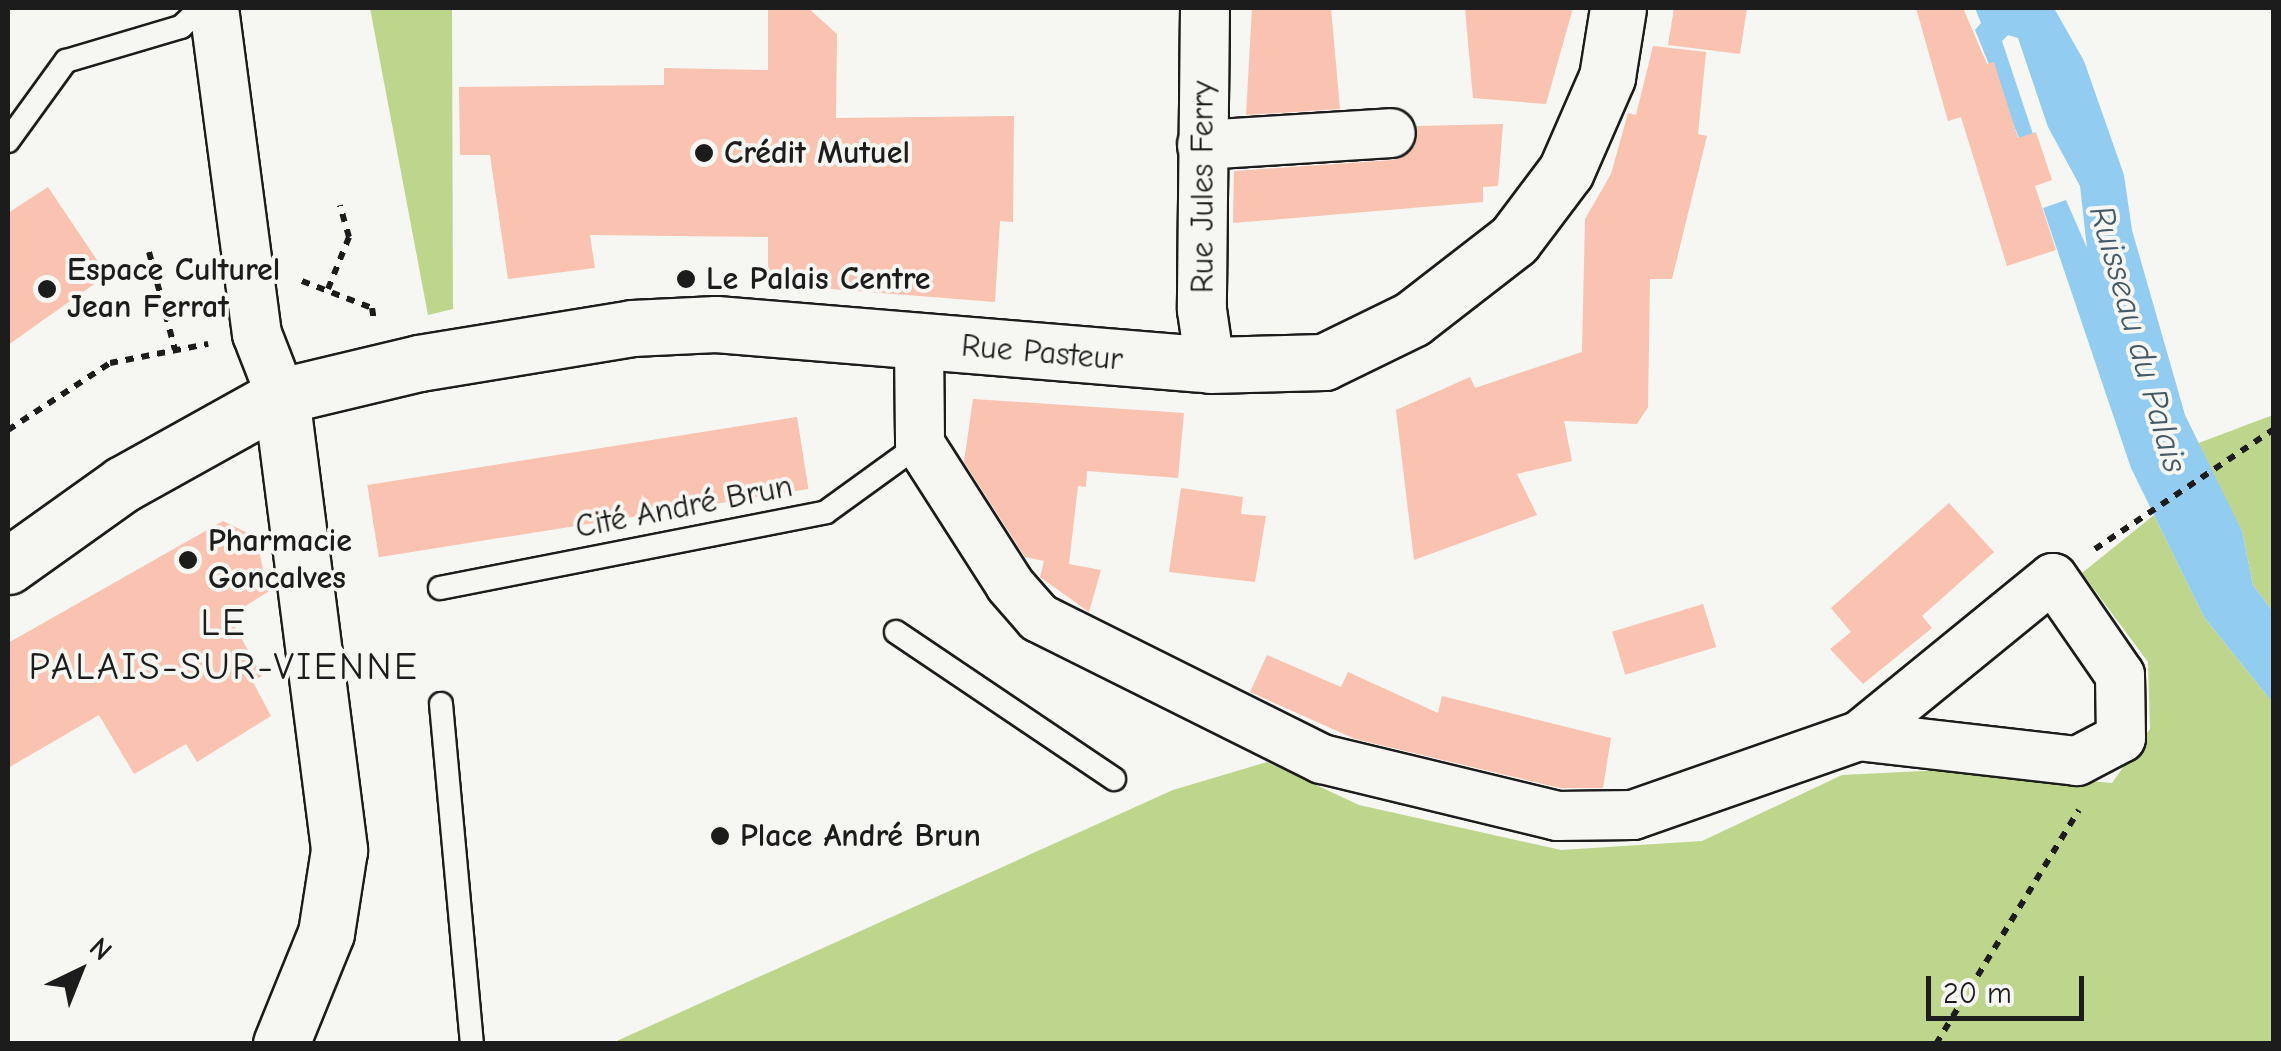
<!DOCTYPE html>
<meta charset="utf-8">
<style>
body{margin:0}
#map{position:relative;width:2281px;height:1051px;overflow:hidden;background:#f6f6f2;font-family:"Comic Neue",sans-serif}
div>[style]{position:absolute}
.green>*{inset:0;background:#bdd68c}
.water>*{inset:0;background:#92ccf1}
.building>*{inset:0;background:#fac2b0;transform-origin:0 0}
.path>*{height:6px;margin-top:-3px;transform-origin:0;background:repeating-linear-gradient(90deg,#1c1c1c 0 8px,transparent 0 16px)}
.roads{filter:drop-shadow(2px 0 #1c1c1c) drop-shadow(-2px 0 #1c1c1c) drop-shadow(0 2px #1c1c1c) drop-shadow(0 -2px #1c1c1c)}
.lane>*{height:22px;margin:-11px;padding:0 11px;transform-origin:11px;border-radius:11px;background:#f6f6f2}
.street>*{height:48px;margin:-24px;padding:0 24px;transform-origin:24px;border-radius:24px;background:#f6f6f2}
.secondary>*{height:55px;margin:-27.5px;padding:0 27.5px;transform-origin:27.5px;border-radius:27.5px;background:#f6f6f2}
.dots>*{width:28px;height:28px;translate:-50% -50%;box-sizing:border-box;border:5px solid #f6f6f2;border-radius:50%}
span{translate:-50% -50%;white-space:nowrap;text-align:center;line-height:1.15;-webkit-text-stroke:8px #f6f6f2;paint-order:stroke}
.poi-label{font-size:32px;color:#1c1c1c;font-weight:700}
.left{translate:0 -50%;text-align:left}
.street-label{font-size:32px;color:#1c1c1c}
.water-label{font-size:35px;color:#455a67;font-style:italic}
.quarter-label{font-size:38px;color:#1c1c1c;letter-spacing:2.5px}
.frame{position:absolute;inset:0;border:10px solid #1c1c1c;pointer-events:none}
.north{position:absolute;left:30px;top:921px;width:100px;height:100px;-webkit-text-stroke:8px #f6f6f2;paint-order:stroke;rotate:43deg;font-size:28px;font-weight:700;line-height:40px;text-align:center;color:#1c1c1c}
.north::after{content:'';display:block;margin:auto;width:35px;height:45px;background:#1c1c1c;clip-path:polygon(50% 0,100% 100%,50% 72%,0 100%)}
.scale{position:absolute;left:1926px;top:976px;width:158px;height:45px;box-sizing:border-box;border:5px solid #1c1c1c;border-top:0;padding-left:12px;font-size:30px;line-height:35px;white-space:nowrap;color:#1c1c1c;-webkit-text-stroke:8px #f6f6f2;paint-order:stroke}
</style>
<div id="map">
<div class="green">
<i style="clip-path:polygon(370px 8px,452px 8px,453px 309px,428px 315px)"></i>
<i style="clip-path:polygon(2273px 415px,2273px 612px,2253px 585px,2242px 531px,2196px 444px)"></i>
<i style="clip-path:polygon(2154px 515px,2204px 617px,2273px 703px,2273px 1043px,610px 1044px,1173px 790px,1267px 762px,1359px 805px,1561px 850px,1702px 841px,1842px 775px,1963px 769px,2112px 783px,2150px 729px,2148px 662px,2082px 573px)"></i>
</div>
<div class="water">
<i style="clip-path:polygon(1975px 8px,2054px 8px,2084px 61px,2124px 175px,2132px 230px,2185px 415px,2242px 531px,2253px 585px,2273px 612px,2273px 703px,2204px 617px,2131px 468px,2043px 208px,2066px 200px,2087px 248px,2080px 186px,2048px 127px,2018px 38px,2008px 35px,2002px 41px,2033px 134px,2019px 138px,1975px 30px,1981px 23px)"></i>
</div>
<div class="building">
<i style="clip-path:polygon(768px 8px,808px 8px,837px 34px,836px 118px,1014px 116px,1013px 222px,1000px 221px,995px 302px,768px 284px,768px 237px,590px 235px,595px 268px,508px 279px,490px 155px,460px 155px,459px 87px,664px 85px,664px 68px,768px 70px)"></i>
<i style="clip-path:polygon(1252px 8px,1331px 8px,1340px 109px,1246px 115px)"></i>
<i style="clip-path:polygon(1465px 8px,1573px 8px,1546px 104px,1473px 98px)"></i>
<i style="clip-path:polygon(1674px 8px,1747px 8px,1740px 54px,1668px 45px)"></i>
<i style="clip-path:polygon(1916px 8px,1963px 8px,1987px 64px,1994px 62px,2018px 138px,2036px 132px,2052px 180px,2035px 186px,2056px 250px,2007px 266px,1961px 117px,1948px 121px)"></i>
<i style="clip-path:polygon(1653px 46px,1706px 52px,1698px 134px,1707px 136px,1672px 279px,1650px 279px,1648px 407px,1637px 424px,1564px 421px,1572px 461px,1517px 474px,1537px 515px,1414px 560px,1396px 410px,1470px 377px,1475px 388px,1582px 352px,1585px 219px,1611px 174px,1628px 113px,1636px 115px)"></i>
<i style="clip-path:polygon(1503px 124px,1498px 186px,1483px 187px,1483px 202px,1233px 223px,1234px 171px,1393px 160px,1415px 146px,1417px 126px)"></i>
<i style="clip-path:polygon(48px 187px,107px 275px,8px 345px,8px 213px)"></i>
<i style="clip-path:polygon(973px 399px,1184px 413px,1178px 478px,1087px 471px,1086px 487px,1078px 486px,1069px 564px,1101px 570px,1089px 612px,1040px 577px,1044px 561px,1025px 557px,964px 462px)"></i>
<i style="left:797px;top:417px;width:73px;height:435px;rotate:81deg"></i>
<i style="clip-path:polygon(1181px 488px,1243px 497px,1241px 514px,1266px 516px,1255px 582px,1169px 572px)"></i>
<i style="clip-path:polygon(1949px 503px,1994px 552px,1922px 616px,1932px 628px,1863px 684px,1830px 649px,1851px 632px,1831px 608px)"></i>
<i style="clip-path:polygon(223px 521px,256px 537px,268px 592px,229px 616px,262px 676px,253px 682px,271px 716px,197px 762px,186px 744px,134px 774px,99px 715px,8px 768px,8px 643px)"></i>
<i style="left:1703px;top:604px;width:45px;height:95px;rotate:73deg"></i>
<i style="clip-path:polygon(1267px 655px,1341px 687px,1348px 672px,1438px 713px,1442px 696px,1611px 738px,1603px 788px,1560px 788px,1355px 739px,1250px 692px)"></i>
</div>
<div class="path">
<i style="left:149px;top:252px;width:101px;rotate:75.1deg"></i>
<i style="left:302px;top:281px;width:75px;rotate:21.1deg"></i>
<i style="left:372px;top:308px;width:12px;rotate:81deg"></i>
<i style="left:328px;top:289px;width:56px;rotate:-68deg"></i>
<i style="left:349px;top:237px;width:33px;rotate:-106deg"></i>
<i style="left:8px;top:430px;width:122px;rotate:-33.3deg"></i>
<i style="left:110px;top:363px;width:100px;rotate:-11deg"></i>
<i style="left:2095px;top:549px;width:216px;rotate:-33.8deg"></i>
<i style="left:1936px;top:1044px;width:274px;rotate:-58.6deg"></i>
</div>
<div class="roads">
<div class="lane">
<i style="left:8px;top:141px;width:99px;rotate:-54.1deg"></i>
<i style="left:66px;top:61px;width:120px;rotate:-16.5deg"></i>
<i style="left:181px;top:27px;width:28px;rotate:-44deg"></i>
<i style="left:440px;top:588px;width:393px;rotate:-11.1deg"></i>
<i style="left:826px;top:512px;width:116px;rotate:-35.9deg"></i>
<i style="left:896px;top:632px;width:263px;rotate:34deg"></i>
<i style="left:441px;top:704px;width:341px;rotate:84.8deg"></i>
</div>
<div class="street">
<i style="left:214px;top:8px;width:329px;rotate:82.5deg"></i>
<i style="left:257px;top:334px;width:66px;rotate:68.8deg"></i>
<i style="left:1205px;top:8px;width:302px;rotate:90.6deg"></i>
<i style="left:1202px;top:310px;width:56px;rotate:81.7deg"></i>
<i style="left:1202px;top:145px;width:189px;rotate:-3.6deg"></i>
<i style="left:919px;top:343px;width:101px;rotate:89.4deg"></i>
<i style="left:920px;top:444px;width:167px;rotate:57.4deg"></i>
<i style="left:1010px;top:585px;width:44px;rotate:48.7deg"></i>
<i style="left:1039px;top:618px;width:316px;rotate:26.5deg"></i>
<i style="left:1322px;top:759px;width:242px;rotate:13.6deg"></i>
<i style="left:1557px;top:816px;width:76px;rotate:-0.8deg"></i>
<i style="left:1633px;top:815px;width:239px;rotate:-19.3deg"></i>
<i style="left:1859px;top:736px;width:250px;rotate:-39.2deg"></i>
<i style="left:2053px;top:578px;width:118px;rotate:55.4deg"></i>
<i style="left:2120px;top:675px;width:63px;rotate:89.1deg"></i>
<i style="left:2121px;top:738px;width:50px;rotate:152.4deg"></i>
<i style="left:2077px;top:761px;width:219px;rotate:-173.5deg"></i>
</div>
<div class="secondary">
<i style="left:281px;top:396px;width:458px;rotate:82.7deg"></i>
<i style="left:339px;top:850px;width:84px;rotate:98.9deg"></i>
<i style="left:326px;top:933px;width:120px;rotate:112.1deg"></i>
<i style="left:8px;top:566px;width:141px;rotate:-35.5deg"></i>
<i style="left:123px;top:484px;width:181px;rotate:-29.1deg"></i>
<i style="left:281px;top:396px;width:142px;rotate:-13.4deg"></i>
<i style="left:419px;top:363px;width:216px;rotate:-9.3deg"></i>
<i style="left:632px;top:328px;width:84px;rotate:-2.7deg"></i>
<i style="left:716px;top:324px;width:496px;rotate:4.7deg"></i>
<i style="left:1210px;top:365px;width:114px;rotate:-1.5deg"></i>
<i style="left:1324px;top:362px;width:98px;rotate:-26deg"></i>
<i style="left:1412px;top:319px;width:129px;rotate:-37.8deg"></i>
<i style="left:1514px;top:240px;width:86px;rotate:-53deg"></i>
<i style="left:1566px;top:171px;width:103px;rotate:-66.4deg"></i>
<i style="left:1607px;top:77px;width:70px;rotate:-80.9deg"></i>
</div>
</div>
<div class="dots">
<i style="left:704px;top:153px;background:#1c1c1c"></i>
<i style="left:686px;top:279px;background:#1c1c1c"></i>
<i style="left:47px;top:289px;background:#1c1c1c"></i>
<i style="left:188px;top:560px;background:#1c1c1c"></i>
<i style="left:720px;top:836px;background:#1c1c1c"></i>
</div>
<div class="poi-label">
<span class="left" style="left:724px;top:153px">Crédit Mutuel</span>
<span class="left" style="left:67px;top:289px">Espace Culturel<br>Jean Ferrat</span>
<span class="left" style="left:706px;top:279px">Le Palais Centre</span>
<span class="left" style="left:208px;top:560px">Pharmacie<br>Goncalves</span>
<span class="left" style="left:740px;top:836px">Place André Brun</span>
</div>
<div class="street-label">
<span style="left:1203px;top:187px;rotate:-90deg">Rue Jules Ferry</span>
<span style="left:1042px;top:353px;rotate:5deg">Rue Pasteur</span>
<span style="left:684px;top:507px;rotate:-11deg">Cité André Brun</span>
</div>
<div class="water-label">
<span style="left:2138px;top:339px;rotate:74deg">Ruisseau du Palais</span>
</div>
<div class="quarter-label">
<span style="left:224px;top:646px">LE<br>PALAIS-SUR-VIENNE</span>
</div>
<div class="frame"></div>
<div class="north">N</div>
<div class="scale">20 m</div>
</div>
